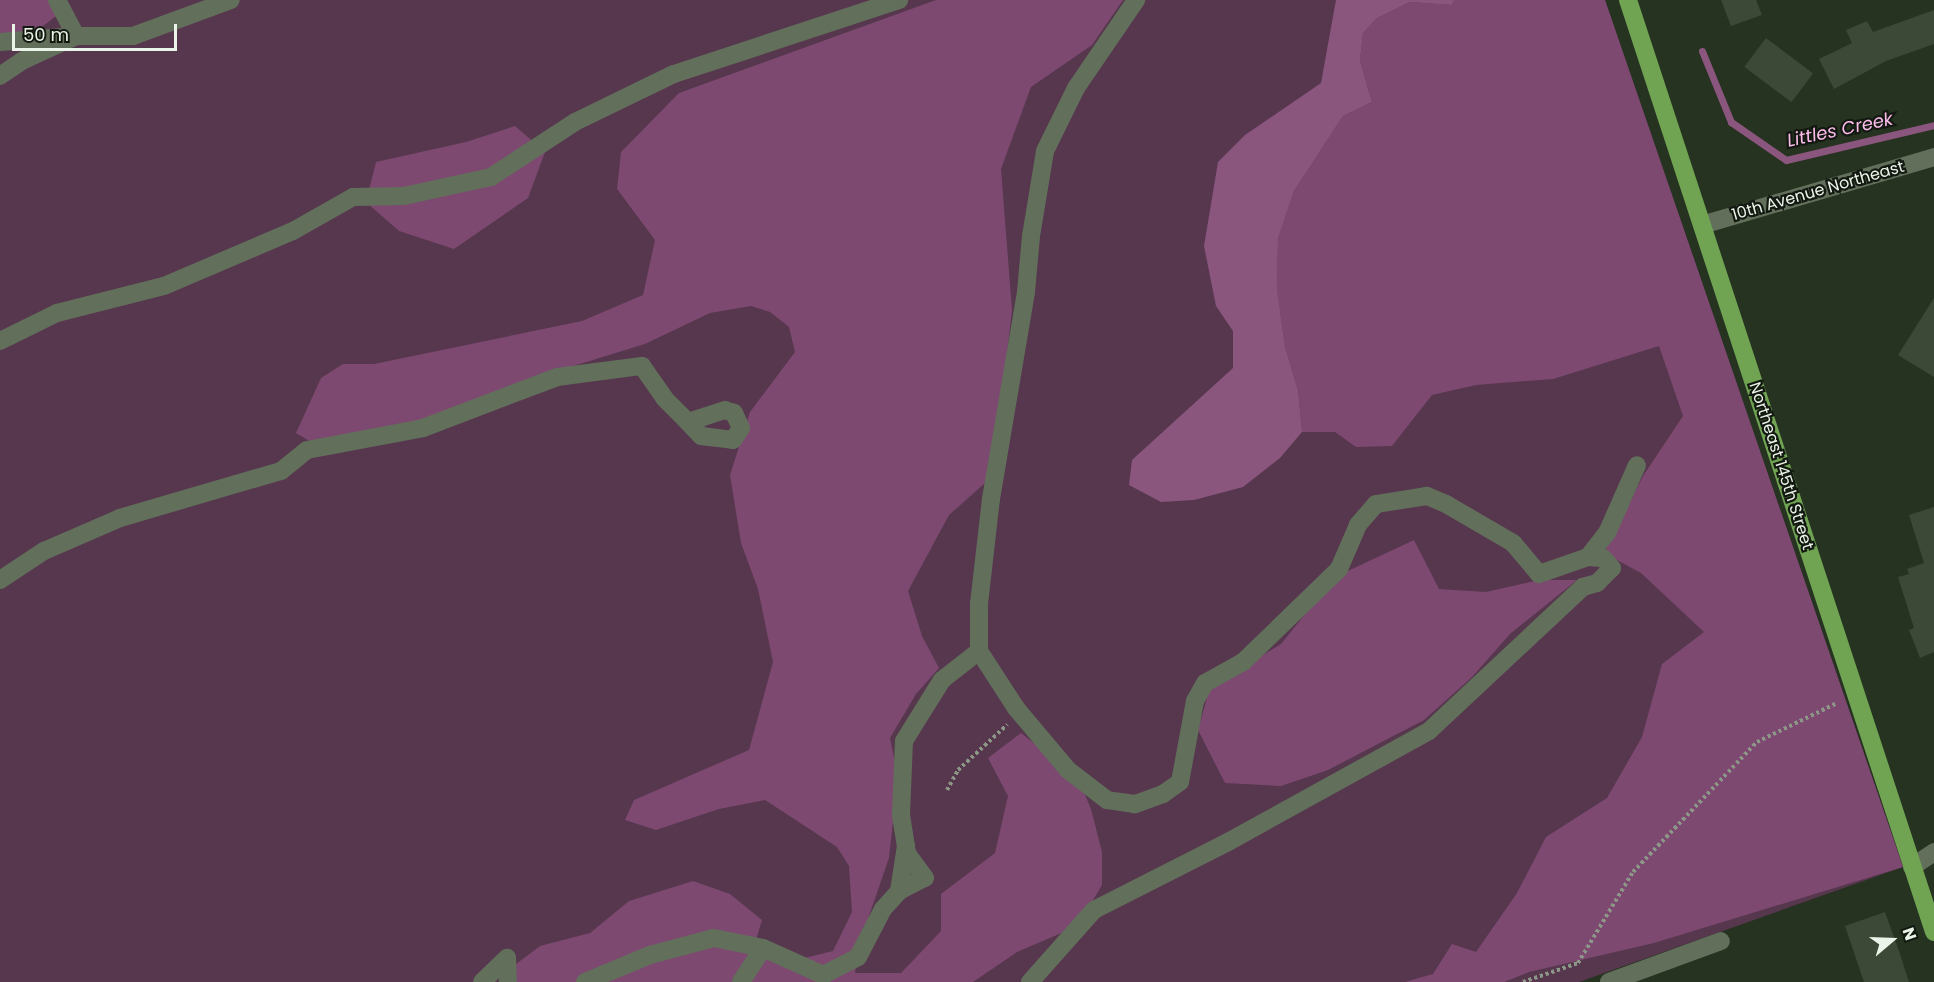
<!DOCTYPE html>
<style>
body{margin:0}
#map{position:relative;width:1934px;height:982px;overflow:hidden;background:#263321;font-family:Poppins,sans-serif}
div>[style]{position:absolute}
.green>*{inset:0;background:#56374e}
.forest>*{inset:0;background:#7d4970}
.water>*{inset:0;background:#8b567e}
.stream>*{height:7px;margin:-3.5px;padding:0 3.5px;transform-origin:3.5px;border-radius:3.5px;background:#8b567e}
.building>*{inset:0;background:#3c4936;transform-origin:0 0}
.path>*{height:4px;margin-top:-2px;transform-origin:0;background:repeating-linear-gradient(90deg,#8c9788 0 3px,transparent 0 6px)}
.minor>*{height:18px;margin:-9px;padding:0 9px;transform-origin:9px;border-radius:9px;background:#62705b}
.major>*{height:18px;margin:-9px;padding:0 9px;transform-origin:9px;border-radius:9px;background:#70a453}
span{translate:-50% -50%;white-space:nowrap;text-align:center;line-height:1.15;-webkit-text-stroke:4.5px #131911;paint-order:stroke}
.street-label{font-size:16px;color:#ebf4e8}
.water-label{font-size:18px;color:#fcbceb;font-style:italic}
.north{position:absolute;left:1862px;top:910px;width:60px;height:60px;-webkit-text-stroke:4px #131911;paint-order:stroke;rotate:71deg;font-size:16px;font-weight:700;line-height:24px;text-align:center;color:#ebf4e8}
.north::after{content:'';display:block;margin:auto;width:21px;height:27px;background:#ebf4e8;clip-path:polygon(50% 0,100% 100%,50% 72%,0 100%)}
.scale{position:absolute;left:12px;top:24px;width:165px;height:27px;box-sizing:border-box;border:3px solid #ebf4e8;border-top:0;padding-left:8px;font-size:18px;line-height:21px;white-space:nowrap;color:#ebf4e8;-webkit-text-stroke:4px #131911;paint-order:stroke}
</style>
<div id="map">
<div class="green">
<i style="clip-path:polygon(0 0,1605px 0,1903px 867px,1579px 982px,0 982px)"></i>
</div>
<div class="forest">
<i style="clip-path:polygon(0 0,60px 0,68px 7px,30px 36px,0 48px)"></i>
<i style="clip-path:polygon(936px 0,1123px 0,1092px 45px,1031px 87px,1001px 169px,1012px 310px,993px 476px,949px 515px,908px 591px,922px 636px,939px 668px,916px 694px,890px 738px,898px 777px,889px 858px,860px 942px,855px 973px,901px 973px,941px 931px,941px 894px,995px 853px,1008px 796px,988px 758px,1021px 733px,1078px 778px,1091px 809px,1102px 852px,1102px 885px,1078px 926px,1017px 952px,973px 982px,503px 982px,504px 973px,540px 946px,590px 933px,629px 901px,693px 881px,730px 894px,762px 920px,752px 953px,792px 961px,833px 951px,852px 912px,849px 866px,837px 847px,765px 800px,719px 809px,656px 830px,625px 820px,634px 800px,749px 750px,773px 662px,758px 589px,741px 543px,730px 475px,750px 412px,795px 352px,789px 327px,770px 312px,751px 306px,710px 313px,645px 344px,570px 367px,470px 407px,326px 451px,296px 433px,321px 378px,343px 364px,374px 364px,582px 321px,643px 295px,655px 240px,617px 189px,621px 152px,679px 93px)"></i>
<i style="clip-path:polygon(1454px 0,1605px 0,1903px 867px,1654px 943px,1529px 972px,1504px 982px,1405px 982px,1433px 974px,1452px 944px,1476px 952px,1517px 893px,1546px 837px,1607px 798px,1642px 737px,1662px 664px,1704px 632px,1641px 573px,1604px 553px,1643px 476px,1683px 416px,1659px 346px,1553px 379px,1476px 385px,1432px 395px,1392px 446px,1356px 447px,1335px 432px,1302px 432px,1298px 390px,1285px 347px,1277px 290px,1278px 239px,1294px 191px,1343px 116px,1372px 102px,1360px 61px,1363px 33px,1377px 18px,1410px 2px,1452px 5px)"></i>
<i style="clip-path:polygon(515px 126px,545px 152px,528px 198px,454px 249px,399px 231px,366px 202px,376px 162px,466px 142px)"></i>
<i style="clip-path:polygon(1414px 540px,1439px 589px,1486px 592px,1539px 580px,1577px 580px,1510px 634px,1472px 677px,1424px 720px,1328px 770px,1281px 786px,1225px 783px,1198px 730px,1210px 687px,1281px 644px,1335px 577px)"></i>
</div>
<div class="water">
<i style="clip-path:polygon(1336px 0,1454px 0,1452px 5px,1410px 2px,1377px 18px,1363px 33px,1360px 61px,1372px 102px,1343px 116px,1294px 191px,1278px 239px,1277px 289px,1285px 347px,1298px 390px,1302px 432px,1280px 458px,1243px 487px,1194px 500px,1161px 502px,1129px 485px,1132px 460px,1233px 368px,1233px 331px,1216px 306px,1204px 246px,1218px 162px,1245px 135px,1321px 83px)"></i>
</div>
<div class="stream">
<i style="left:1702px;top:51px;width:77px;rotate:67.8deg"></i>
<i style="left:1731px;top:122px;width:67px;rotate:34.6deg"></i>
<i style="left:1786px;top:160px;width:152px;rotate:-13.3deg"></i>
</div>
<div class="building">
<i style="clip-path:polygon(1721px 0,1756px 0,1762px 15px,1731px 26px)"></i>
<i style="clip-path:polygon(1934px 10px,1934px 44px,1886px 61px,1834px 89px,1819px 59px,1852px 43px,1846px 30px,1867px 21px,1873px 32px)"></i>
<i style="left:1766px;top:38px;width:59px;height:36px;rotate:37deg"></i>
<i style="clip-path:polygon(1934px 298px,1934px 377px,1898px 355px)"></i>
<i style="clip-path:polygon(1934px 507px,1934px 652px,1920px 658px,1909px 630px,1914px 628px,1898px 577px,1909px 574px,1907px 569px,1924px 563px,1909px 515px)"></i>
<i style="clip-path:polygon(1885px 912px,1899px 951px,1909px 982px,1864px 982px,1845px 926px)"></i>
</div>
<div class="path">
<i style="left:947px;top:790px;width:23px;rotate:-61deg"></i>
<i style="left:958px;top:770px;width:67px;rotate:-42.6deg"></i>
<i style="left:1523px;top:982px;width:58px;rotate:-19.1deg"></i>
<i style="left:1578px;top:963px;width:106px;rotate:-58.9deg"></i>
<i style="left:1633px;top:872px;width:180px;rotate:-46.4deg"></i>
<i style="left:1757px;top:742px;width:87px;rotate:-26deg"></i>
</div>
<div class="minor">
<i style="left:57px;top:0;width:41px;rotate:62.2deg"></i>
<i style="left:76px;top:36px;width:57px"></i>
<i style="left:133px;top:36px;width:104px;rotate:-20.2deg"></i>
<i style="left:0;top:42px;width:76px;rotate:-4.5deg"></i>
<i style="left:76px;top:36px;width:60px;rotate:155.2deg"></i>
<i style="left:22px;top:61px;width:27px;rotate:146deg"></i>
<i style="left:1702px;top:225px;width:242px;rotate:-16.3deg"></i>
<i style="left:0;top:341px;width:64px;rotate:-26.2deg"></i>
<i style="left:57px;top:313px;width:110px;rotate:-14.2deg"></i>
<i style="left:164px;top:286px;width:140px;rotate:-23.1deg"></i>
<i style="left:293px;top:231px;width:69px;rotate:-29.5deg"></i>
<i style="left:353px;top:197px;width:51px;rotate:-1.1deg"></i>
<i style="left:404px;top:196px;width:89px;rotate:-12.3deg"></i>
<i style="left:491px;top:177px;width:100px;rotate:-33.2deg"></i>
<i style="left:575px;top:122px;width:110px;rotate:-25.9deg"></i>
<i style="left:674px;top:74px;width:237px;rotate:-18.2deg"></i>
<i style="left:1588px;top:557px;width:31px;rotate:-52deg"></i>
<i style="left:1607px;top:533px;width:74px;rotate:-66.2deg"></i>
<i style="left:0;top:580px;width:53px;rotate:-33.4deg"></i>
<i style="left:44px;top:551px;width:83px;rotate:-23.5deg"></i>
<i style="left:120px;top:518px;width:168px;rotate:-16.3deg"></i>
<i style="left:281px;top:471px;width:33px;rotate:-39deg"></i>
<i style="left:307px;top:450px;width:118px;rotate:-10.7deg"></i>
<i style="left:423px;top:428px;width:143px;rotate:-20.8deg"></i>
<i style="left:557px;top:377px;width:86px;rotate:-7.4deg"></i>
<i style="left:642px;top:366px;width:39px;rotate:55deg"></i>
<i style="left:664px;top:398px;width:34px;rotate:45deg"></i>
<i style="left:688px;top:422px;width:19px;rotate:47deg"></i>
<i style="left:701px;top:436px;width:32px;rotate:7deg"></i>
<i style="left:733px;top:440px;width:14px;rotate:-56deg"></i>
<i style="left:741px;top:428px;width:17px;rotate:-115deg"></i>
<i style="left:734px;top:413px;width:9px;rotate:-162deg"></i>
<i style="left:725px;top:410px;width:39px;rotate:162deg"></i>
<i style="left:1912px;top:867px;width:27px;rotate:-34deg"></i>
<i style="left:899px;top:891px;width:29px;rotate:-27deg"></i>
<i style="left:925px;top:878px;width:31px;rotate:-126deg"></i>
<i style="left:907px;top:853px;width:38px;rotate:-99deg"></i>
<i style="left:901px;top:815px;width:74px;rotate:-87.7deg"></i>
<i style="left:904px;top:741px;width:72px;rotate:-58.1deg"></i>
<i style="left:942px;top:680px;width:47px;rotate:-38.1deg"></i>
<i style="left:482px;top:982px;width:35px;rotate:-44deg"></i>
<i style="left:507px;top:958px;width:24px;rotate:88deg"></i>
<i style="left:585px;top:982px;width:70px;rotate:-22.6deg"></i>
<i style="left:650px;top:955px;width:66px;rotate:-14.9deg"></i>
<i style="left:714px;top:938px;width:50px;rotate:11.5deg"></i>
<i style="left:763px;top:948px;width:66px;rotate:24.2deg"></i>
<i style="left:823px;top:975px;width:39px;rotate:-27deg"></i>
<i style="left:858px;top:957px;width:54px;rotate:-62.5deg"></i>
<i style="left:883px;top:909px;width:24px;rotate:-48deg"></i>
<i style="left:899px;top:891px;width:46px;rotate:-81.2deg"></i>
<i style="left:741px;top:982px;width:40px;rotate:-57.1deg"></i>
<i style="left:1030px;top:982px;width:96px;rotate:-48.4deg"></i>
<i style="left:1094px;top:910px;width:150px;rotate:-26.9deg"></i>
<i style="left:1228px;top:842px;width:230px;rotate:-28.9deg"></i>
<i style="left:1429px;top:731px;width:211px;rotate:-43.1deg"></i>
<i style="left:1583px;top:587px;width:15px;rotate:-16deg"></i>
<i style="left:1597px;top:583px;width:21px;rotate:-45deg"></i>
<i style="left:1612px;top:568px;width:13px;rotate:-132deg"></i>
<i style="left:1603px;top:558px;width:15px;rotate:-176deg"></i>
<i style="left:1588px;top:557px;width:52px;rotate:160.9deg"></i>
<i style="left:1539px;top:574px;width:40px;rotate:-130deg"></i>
<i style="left:1513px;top:543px;width:78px;rotate:-149.8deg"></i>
<i style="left:1446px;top:504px;width:21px;rotate:-157deg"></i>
<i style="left:1427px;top:496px;width:52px;rotate:171.1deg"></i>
<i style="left:1376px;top:504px;width:28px;rotate:131deg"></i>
<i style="left:1358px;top:525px;width:48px;rotate:113.4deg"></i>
<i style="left:1339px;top:569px;width:134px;rotate:135.9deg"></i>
<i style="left:1243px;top:662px;width:43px;rotate:151.1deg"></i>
<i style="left:1205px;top:683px;width:21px;rotate:119deg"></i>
<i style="left:1195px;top:701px;width:82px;rotate:100.5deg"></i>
<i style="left:1180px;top:782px;width:21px;rotate:145deg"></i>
<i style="left:1163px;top:794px;width:30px;rotate:160deg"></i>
<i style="left:1135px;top:804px;width:28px;rotate:-172deg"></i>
<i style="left:1107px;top:800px;width:49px;rotate:-142.4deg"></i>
<i style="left:1068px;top:770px;width:81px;rotate:-130deg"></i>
<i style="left:1016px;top:708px;width:68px;rotate:-123deg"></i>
<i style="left:979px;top:651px;width:47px;rotate:-90deg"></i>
<i style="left:979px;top:604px;width:106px;rotate:-83.5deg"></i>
<i style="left:991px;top:499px;width:210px;rotate:-80.4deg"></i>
<i style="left:1026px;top:292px;width:56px;rotate:-84.9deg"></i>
<i style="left:1031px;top:236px;width:86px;rotate:-80.6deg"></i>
<i style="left:1045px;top:151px;width:70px;rotate:-63.8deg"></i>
<i style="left:1076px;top:88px;width:107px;rotate:-55.7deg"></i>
<i style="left:1609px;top:982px;width:119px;rotate:-20.1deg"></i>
</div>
<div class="major">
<i style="left:1628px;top:0;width:981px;rotate:71.82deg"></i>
</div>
<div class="street-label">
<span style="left:1818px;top:191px;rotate:-16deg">10th Avenue Northeast</span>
<span style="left:1781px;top:466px;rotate:72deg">Northeast 145th Street</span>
</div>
<div class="water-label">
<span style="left:1840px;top:130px;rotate:-12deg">Littles Creek</span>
</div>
<div class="north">N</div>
<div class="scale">50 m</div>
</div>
